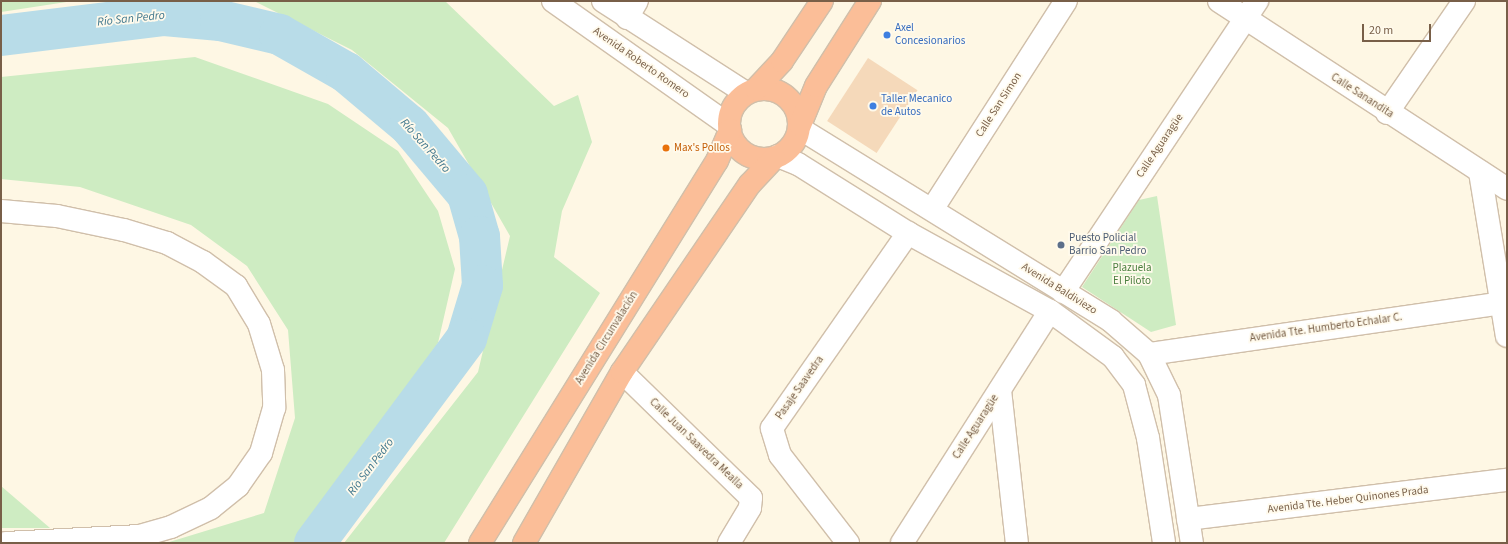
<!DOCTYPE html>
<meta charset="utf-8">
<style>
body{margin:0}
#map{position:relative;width:1508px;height:544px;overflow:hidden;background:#fef7e4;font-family:"Source Sans 3",sans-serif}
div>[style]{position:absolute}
.green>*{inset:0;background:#ceecc2}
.river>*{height:41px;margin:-20.5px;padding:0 20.5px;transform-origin:20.5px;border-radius:20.5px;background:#b8dce8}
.building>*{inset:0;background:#f5d9ba;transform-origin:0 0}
.roads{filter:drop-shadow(1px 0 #d0bfaa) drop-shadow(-1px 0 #d0bfaa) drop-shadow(0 1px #d0bfaa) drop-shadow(0 -1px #d0bfaa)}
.minor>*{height:22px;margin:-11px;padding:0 11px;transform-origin:11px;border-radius:11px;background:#fff}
.highway>*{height:22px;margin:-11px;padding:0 11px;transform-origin:11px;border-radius:11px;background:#fbbe98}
.highway>.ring{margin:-11px;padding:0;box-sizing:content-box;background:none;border:22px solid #fbbe98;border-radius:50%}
.dots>*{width:11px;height:11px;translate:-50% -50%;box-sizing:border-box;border:2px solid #fffaec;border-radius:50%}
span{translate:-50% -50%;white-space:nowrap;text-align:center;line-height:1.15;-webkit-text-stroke:3.5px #fffaec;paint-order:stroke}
.shop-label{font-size:11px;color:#366cbe}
.left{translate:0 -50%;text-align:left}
.street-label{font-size:11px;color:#785f48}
.food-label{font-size:11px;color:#c56008}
.service-label{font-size:11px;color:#4e5e75}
.park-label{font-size:11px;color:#4b7f3f}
.water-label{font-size:12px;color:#40778d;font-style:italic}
.frame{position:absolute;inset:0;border:2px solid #785f48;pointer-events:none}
.scale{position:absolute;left:1362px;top:24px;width:69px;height:18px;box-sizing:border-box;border:2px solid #785f48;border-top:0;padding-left:5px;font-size:12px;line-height:14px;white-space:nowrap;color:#785f48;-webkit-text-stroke:3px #fffaec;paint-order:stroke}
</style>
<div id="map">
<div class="green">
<i style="clip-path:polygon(1px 1px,73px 1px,1px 12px)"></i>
<i style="clip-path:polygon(254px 1px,445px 1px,554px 106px,578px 95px,592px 142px,562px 211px,554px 257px,600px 293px,444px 543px,344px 543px,478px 372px,510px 236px,448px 128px,352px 50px)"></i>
<i style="clip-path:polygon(195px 57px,328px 104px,398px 151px,438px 211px,455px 269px,438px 343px,293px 543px,166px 543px,264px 513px,295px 418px,288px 330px,247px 266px,191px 225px,80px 187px,1px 179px,1px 77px)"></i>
<i style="clip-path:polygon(1157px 196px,1176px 325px,1151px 332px,1082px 287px,1139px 200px)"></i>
<i style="clip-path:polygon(1px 486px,50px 528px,1px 528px)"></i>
</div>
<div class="river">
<i style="left:1px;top:35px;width:164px;rotate:-7deg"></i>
<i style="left:164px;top:15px;width:56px;rotate:5.1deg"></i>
<i style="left:220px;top:20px;width:61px;rotate:13.3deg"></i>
<i style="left:279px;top:34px;width:77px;rotate:29.6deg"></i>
<i style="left:346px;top:72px;width:82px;rotate:40.1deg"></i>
<i style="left:409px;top:125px;width:90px;rotate:50deg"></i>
<i style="left:467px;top:194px;width:44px;rotate:74.1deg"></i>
<i style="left:479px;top:236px;width:49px;rotate:86.5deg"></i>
<i style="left:482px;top:285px;width:55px;rotate:106.8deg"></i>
<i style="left:466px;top:338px;width:255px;rotate:126.6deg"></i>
</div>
<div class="building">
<i style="left:868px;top:58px;width:59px;height:75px;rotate:33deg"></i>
</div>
<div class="roads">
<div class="minor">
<i style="left:553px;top:1px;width:215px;rotate:35.2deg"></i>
<i style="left:603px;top:1px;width:170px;rotate:32.8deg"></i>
<i style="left:1219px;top:1px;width:344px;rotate:33.1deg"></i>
<i style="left:627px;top:18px;width:20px;rotate:-60deg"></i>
<i style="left:1387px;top:113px;width:136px;rotate:-55.5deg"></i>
<i style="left:799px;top:128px;width:367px;rotate:31.7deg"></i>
<i style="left:1111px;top:321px;width:50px;rotate:41deg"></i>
<i style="left:1149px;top:354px;width:46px;rotate:64deg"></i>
<i style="left:1169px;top:395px;width:150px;rotate:81.2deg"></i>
<i style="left:778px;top:156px;width:22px;rotate:22deg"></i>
<i style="left:798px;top:164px;width:130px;rotate:32.1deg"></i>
<i style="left:908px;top:233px;width:162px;rotate:28.8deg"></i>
<i style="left:1050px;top:311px;width:78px;rotate:36.1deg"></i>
<i style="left:1113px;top:357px;width:35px;rotate:53deg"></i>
<i style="left:1134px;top:385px;width:55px;rotate:75.2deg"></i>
<i style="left:1148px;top:438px;width:106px;rotate:81.3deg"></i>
<i style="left:1480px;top:172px;width:166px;rotate:80.7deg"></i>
<i style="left:933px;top:208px;width:246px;rotate:-57.3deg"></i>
<i style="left:1px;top:211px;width:56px;rotate:5.1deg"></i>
<i style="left:57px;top:216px;width:68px;rotate:11.8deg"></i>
<i style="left:124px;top:230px;width:45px;rotate:16.8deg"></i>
<i style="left:167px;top:243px;width:41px;rotate:27.8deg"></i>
<i style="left:203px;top:262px;width:41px;rotate:36deg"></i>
<i style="left:236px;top:286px;width:44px;rotate:58.8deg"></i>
<i style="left:259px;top:324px;width:48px;rotate:73.1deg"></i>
<i style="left:273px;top:370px;width:38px;rotate:88deg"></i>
<i style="left:274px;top:408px;width:47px;rotate:106.1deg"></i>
<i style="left:261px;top:453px;width:40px;rotate:124.9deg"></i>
<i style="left:238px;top:486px;width:35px;rotate:141deg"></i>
<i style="left:211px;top:508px;width:44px;rotate:154.6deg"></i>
<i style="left:171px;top:527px;width:32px;rotate:164deg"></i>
<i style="left:140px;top:536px;width:134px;rotate:177deg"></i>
<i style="left:1063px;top:292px;width:350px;rotate:-56.3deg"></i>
<i style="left:1149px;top:354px;width:358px;rotate:-8.2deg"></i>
<i style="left:622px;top:372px;width:180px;rotate:44.3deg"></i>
<i style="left:751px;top:498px;width:10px;rotate:96deg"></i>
<i style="left:750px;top:508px;width:41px;rotate:121deg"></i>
<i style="left:1000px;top:390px;width:154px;rotate:83.7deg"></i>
<i style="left:1188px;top:519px;width:321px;rotate:-7deg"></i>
<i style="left:848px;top:543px;width:111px;rotate:-127.7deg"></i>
<i style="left:780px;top:455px;width:28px;rotate:-107deg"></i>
<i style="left:772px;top:428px;width:238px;rotate:-55.1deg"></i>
<i style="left:902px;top:543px;width:275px;rotate:-57.5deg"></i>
</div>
<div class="highway">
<i class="ring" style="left:729px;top:89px;width:48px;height:48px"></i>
<i style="left:756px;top:89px;width:38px;rotate:-47deg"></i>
<i style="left:782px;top:61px;width:72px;rotate:-56.3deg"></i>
<i style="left:800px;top:125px;width:42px;rotate:-67.7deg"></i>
<i style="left:816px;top:86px;width:101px;rotate:-57.6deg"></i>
<i style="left:480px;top:543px;width:450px;rotate:-58.2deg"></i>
<i style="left:717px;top:161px;width:34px;rotate:-67deg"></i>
<i style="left:524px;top:543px;width:197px;rotate:-60.2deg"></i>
<i style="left:622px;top:372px;width:227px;rotate:-55.8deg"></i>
<i style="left:750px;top:184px;width:35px;rotate:-47deg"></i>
</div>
</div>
<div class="dots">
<i style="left:887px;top:35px;background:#3f7fe0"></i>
<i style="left:873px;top:106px;background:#3f7fe0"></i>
<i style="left:666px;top:148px;background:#e8710a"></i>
<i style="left:1061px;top:245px;background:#5c6f8a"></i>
</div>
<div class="shop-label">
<span class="left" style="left:895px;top:35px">Axel<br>Concesionarios</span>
<span class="left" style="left:881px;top:106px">Taller Mecanico<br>de Autos</span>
</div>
<div class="street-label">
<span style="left:641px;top:63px;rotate:35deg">Avenida Roberto Romero</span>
<span style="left:1362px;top:96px;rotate:33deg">Calle Sanandita</span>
<span style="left:999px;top:105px;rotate:-57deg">Calle San Simon</span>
<span style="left:1160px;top:146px;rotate:-56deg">Calle Aguaragüe</span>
<span style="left:1059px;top:289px;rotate:32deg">Avenida Baldiviezo</span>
<span style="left:1326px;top:328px;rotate:-8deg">Avenida Tte. Humberto Echalar C.</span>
<span style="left:607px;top:338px;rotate:-58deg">Avenida Circunvalación</span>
<span style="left:800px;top:388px;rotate:-55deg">Pasaje Saavedra</span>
<span style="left:976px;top:427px;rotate:-57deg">Calle Aguaragüe</span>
<span style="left:696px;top:444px;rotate:44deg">Calle Juan Saavedra Mealla</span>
<span style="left:1348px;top:500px;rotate:-7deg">Avenida Tte. Heber Quinones Prada</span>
</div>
<div class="food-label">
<span class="left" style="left:674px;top:148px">Max's Pollos</span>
</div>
<div class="service-label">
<span class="left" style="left:1069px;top:245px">Puesto Policial<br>Barrio San Pedro</span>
</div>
<div class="park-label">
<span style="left:1132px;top:275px">Plazuela<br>El Piloto</span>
</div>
<div class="water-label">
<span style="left:131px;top:19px;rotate:-6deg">Río San Pedro</span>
<span style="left:425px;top:146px;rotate:48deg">Río San Pedro</span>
<span style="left:371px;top:467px;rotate:-53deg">Río San Pedro</span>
</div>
<div class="frame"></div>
<div class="scale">20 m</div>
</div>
